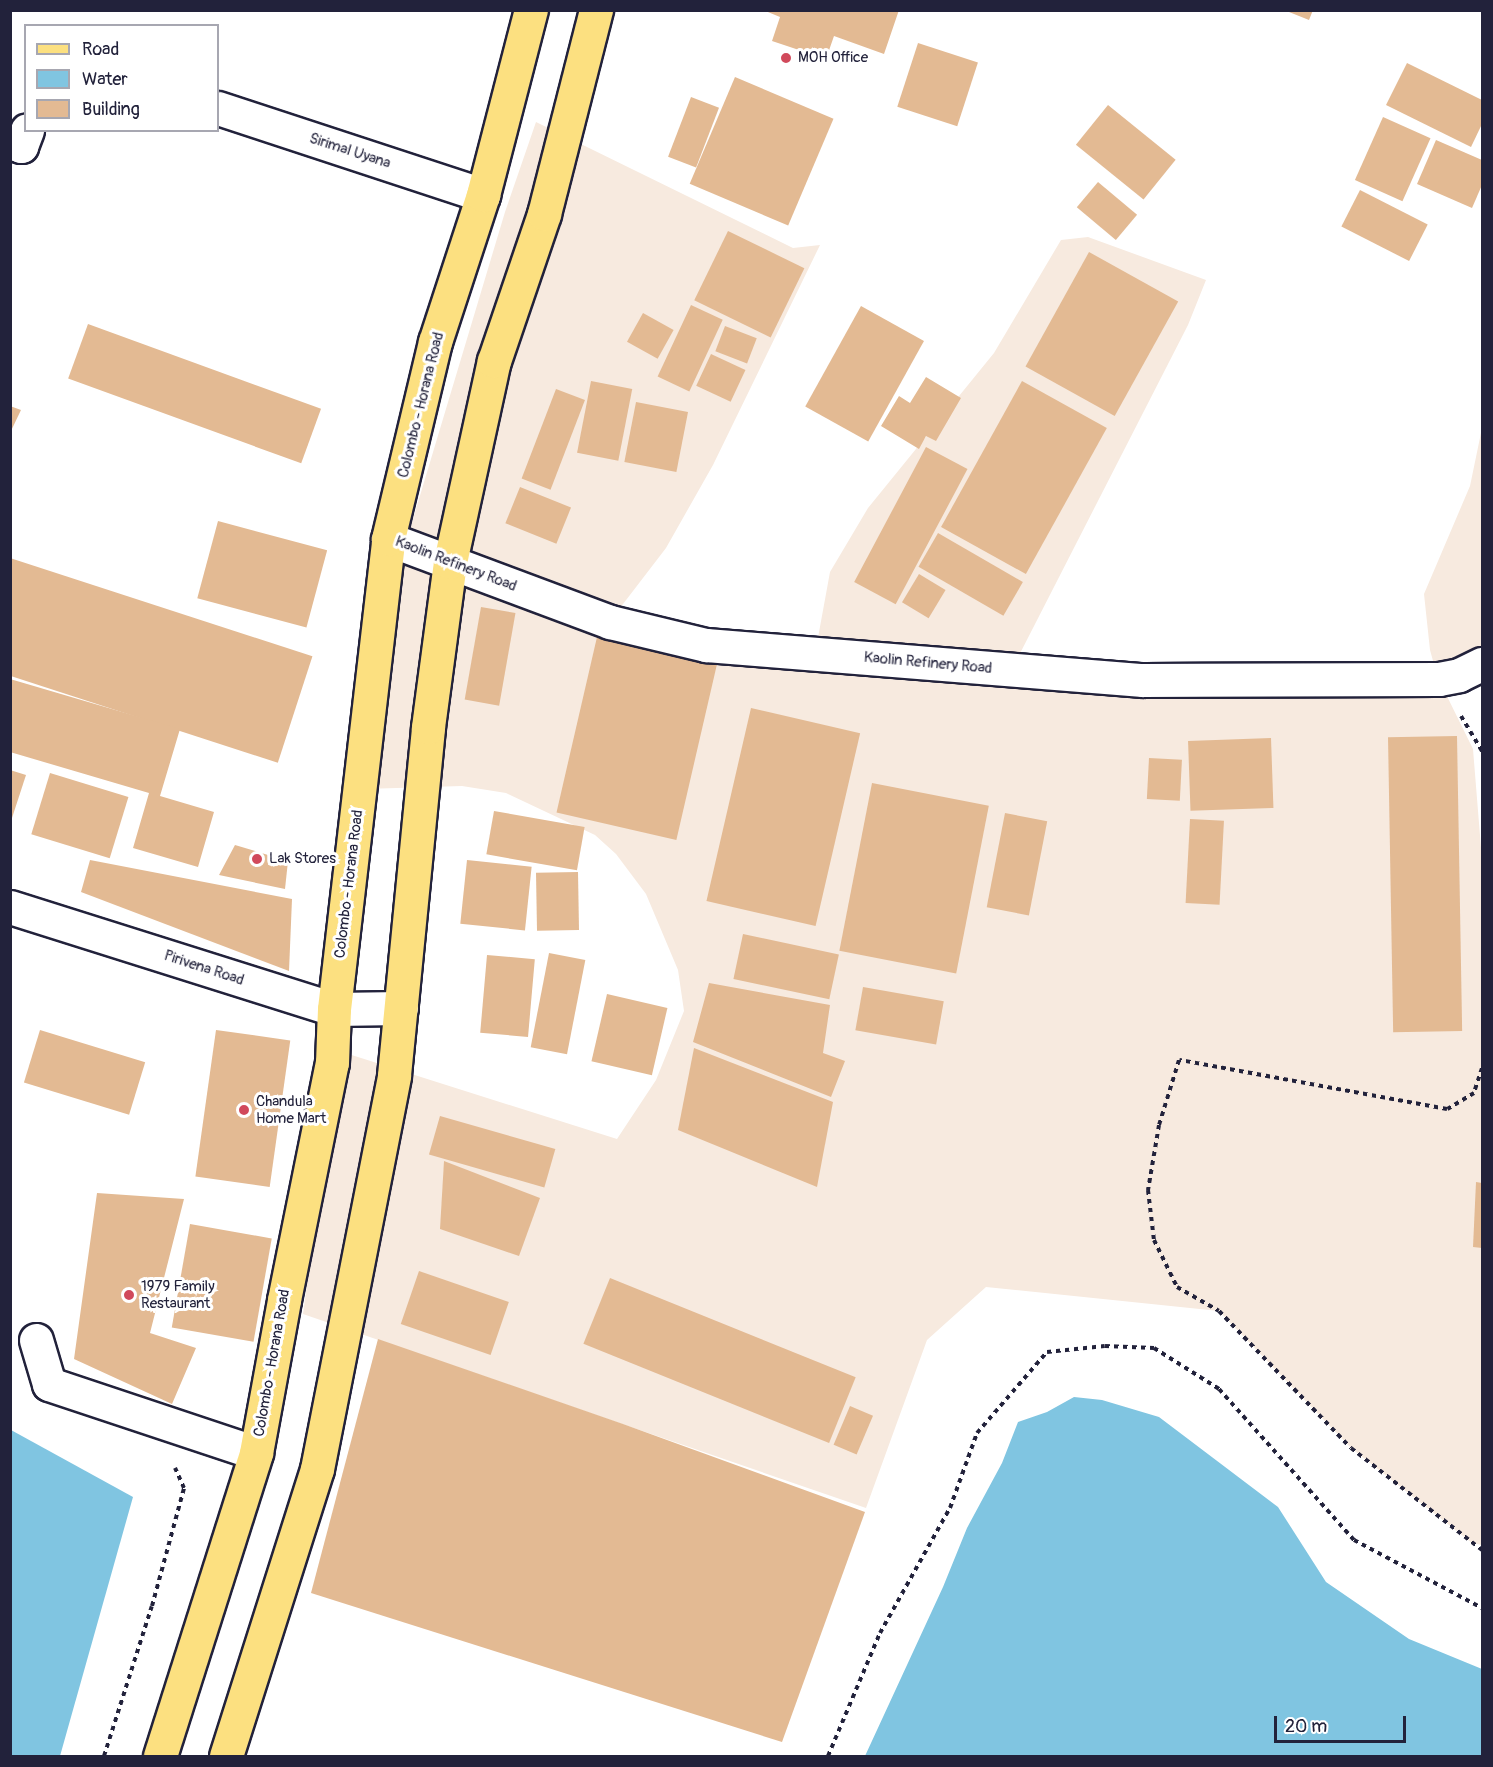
<!DOCTYPE html>
<style>
body{margin:0}
#map{position:relative;width:1493px;height:1767px;overflow:hidden;background:#fff;font-family:Pangolin,sans-serif}
div>[style]{position:absolute}
.built>*{inset:0;background:#f7eadf}
.water>*{inset:0;background:#80c5e1}
.building>*{inset:0;background:#e3ba93;transform-origin:0 0}
.path>*{height:4px;margin-top:-2px;transform-origin:0;background:repeating-linear-gradient(90deg,#22223b 0 4.5px,transparent 0 9px)}
.roads{filter:drop-shadow(2px 0 #22223b) drop-shadow(-2px 0 #22223b) drop-shadow(0 2px #22223b) drop-shadow(0 -2px #22223b)}
.minor>*{height:33px;margin:-16.5px;padding:0 16.5px;transform-origin:16.5px;border-radius:16.5px;background:#fff}
.major>*{height:33px;margin:-16.5px;padding:0 16.5px;transform-origin:16.5px;border-radius:16.5px;background:#fce080}
.dots>*{width:16px;height:16px;translate:-50% -50%;box-sizing:border-box;border:3px solid #fff;border-radius:50%}
span{translate:-50% -50%;white-space:nowrap;text-align:center;line-height:1.15;-webkit-text-stroke:6px #fff;paint-order:stroke}
.poi-label{font-size:15px;color:#22223b}
.left{translate:0 -50%;text-align:left}
.street-label{font-size:15px;color:#22223b}
.frame{position:absolute;inset:0;border:12px solid #22223b;pointer-events:none}
.legend{position:absolute;left:24px;top:24px;width:195px;height:108px;box-sizing:border-box;background:#fff;border:2px solid #a7a7b1;margin:0;padding:8px 10px;list-style:none;font-size:18px;color:#22223b}
.legend li{display:flex;align-items:center;gap:12px;height:30px}
.legend b{width:30px;border:2px solid #a7a7b1}
.scale{position:absolute;left:1274px;top:1716px;width:132px;height:27px;box-sizing:border-box;border:3px solid #22223b;border-top:0;padding-left:8px;font-size:18px;line-height:21px;white-space:nowrap;color:#22223b;-webkit-text-stroke:4px #fff;paint-order:stroke}
</style>
<div id="map">
<div class="built">
<i style="clip-path:polygon(536px 122px,793px 248px,820px 245px,713px 465px,666px 548px,610px 621px,815px 654px,830px 572px,868px 508px,994px 353px,1061px 240px,1088px 237px,1206px 280px,1188px 325px,1012px 669px,1438px 679px,1430px 650px,1424px 594px,1470px 486px,1482px 428px,1482px 664px,1439px 680px,1473px 749px,1482px 860px,1482px 1545px,1472px 1543px,1351px 1448px,1219px 1311px,986px 1287px,927px 1340px,866px 1508px,303px 1314px,339px 1051px,617px 1139px,656px 1080px,684px 1011px,678px 970px,646px 894px,616px 854px,595px 835px,506px 793px,462px 786px,364px 789px,398px 569px,505px 212px)"></i>
</div>
<div class="water">
<i style="clip-path:polygon(1074px 1397px,1102px 1400px,1159px 1417px,1278px 1507px,1326px 1582px,1409px 1639px,1482px 1669px,1482px 1756px,865px 1756px,943px 1587px,967px 1528px,1002px 1463px,1018px 1422px,1047px 1412px)"></i>
<i style="clip-path:polygon(11px 1430px,133px 1497px,60px 1756px,11px 1756px)"></i>
</div>
<div class="building">
<i style="clip-path:polygon(763px 10px,899px 10px,884px 54px,834px 36px,826px 59px,772px 41px,780px 17px)"></i>
<i style="clip-path:polygon(1284px 10px,1313px 10px,1309px 20px)"></i>
<i style="left:918px;top:43px;width:63px;height:67px;rotate:18deg"></i>
<i style="clip-path:polygon(1407px 63px,1482px 100px,1482px 124px,1471px 147px,1386px 105px)"></i>
<i style="left:735px;top:77px;width:107px;height:116px;rotate:23deg"></i>
<i style="left:691px;top:97px;width:30px;height:64px;rotate:21deg"></i>
<i style="left:1108px;top:105px;width:87px;height:51px;rotate:39deg"></i>
<i style="left:1383px;top:117px;width:52px;height:69px;rotate:24deg"></i>
<i style="clip-path:polygon(1436px 140px,1482px 160px,1482px 185px,1472px 208px,1417px 184px)"></i>
<i style="left:1098px;top:182px;width:51px;height:33px;rotate:40deg"></i>
<i style="left:1360px;top:190px;width:76px;height:41px;rotate:27deg"></i>
<i style="left:728px;top:231px;width:85px;height:77px;rotate:26deg"></i>
<i style="left:1089px;top:252px;width:102px;height:131px;rotate:29deg"></i>
<i style="left:691px;top:305px;width:35px;height:79px;rotate:25deg"></i>
<i style="left:861px;top:306px;width:72px;height:115px;rotate:29deg"></i>
<i style="left:643px;top:313px;width:35px;height:33px;rotate:29deg"></i>
<i style="left:88px;top:324px;width:248px;height:58px;rotate:20deg"></i>
<i style="left:725px;top:326px;width:34px;height:27px;rotate:21deg"></i>
<i style="left:711px;top:354px;width:38px;height:35px;rotate:25deg"></i>
<i style="clip-path:polygon(926px 377px,961px 398px,936px 441px,926px 436px,919px 449px,881px 426px,899px 396px,910px 403px)"></i>
<i style="left:591px;top:381px;width:42px;height:73px;rotate:11deg"></i>
<i style="left:1022px;top:381px;width:97px;height:167px;rotate:29deg"></i>
<i style="left:556px;top:389px;width:31px;height:96px;rotate:21deg"></i>
<i style="left:636px;top:402px;width:53px;height:61px;rotate:11deg"></i>
<i style="clip-path:polygon(10px 406px,21px 410px,10px 433px)"></i>
<i style="left:926px;top:447px;width:47px;height:153px;rotate:28deg"></i>
<i style="left:520px;top:487px;width:55px;height:39px;rotate:22deg"></i>
<i style="left:218px;top:521px;width:113px;height:80px;rotate:15deg"></i>
<i style="left:938px;top:533px;width:98px;height:39px;rotate:30deg"></i>
<i style="left:10px;top:558px;width:318px;height:112px;rotate:18deg"></i>
<i style="left:919px;top:574px;width:31px;height:33px;rotate:31deg"></i>
<i style="left:481px;top:607px;width:35px;height:94px;rotate:10deg"></i>
<i style="left:597px;top:637px;width:123px;height:180px;rotate:13deg"></i>
<i style="clip-path:polygon(10px 679px,180px 729px,160px 796px,214px 812px,198px 867px,133px 848px,149px 793px,10px 752px)"></i>
<i style="left:751px;top:708px;width:112px;height:198px;rotate:13deg"></i>
<i style="left:1457px;top:736px;width:295px;height:69px;rotate:89deg"></i>
<i style="left:1271px;top:738px;width:70px;height:83px;rotate:88deg"></i>
<i style="left:1149px;top:758px;width:33px;height:41px;rotate:3deg"></i>
<i style="clip-path:polygon(10px 770px,26px 775px,11px 821px,10px 821px)"></i>
<i style="left:50px;top:773px;width:82px;height:64px;rotate:17deg"></i>
<i style="left:872px;top:783px;width:119px;height:171px;rotate:11deg"></i>
<i style="left:494px;top:811px;width:92px;height:44px;rotate:10deg"></i>
<i style="left:1005px;top:813px;width:43px;height:96px;rotate:11deg"></i>
<i style="left:1190px;top:819px;width:34px;height:84px;rotate:3deg"></i>
<i style="clip-path:polygon(235px 845px,288px 861px,285px 889px,219px 875px)"></i>
<i style="clip-path:polygon(90px 860px,292px 899px,289px 971px,81px 892px)"></i>
<i style="left:467px;top:860px;width:65px;height:64px;rotate:6deg"></i>
<i style="left:578px;top:872px;width:58px;height:42px;rotate:89deg"></i>
<i style="left:743px;top:934px;width:98px;height:46px;rotate:12deg"></i>
<i style="left:549px;top:953px;width:37px;height:96px;rotate:11deg"></i>
<i style="left:487px;top:955px;width:48px;height:78px;rotate:5deg"></i>
<i style="clip-path:polygon(709px 983px,830px 1005px,823px 1053px,845px 1061px,831px 1097px,693px 1042px)"></i>
<i style="left:863px;top:987px;width:82px;height:44px;rotate:10deg"></i>
<i style="left:607px;top:994px;width:62px;height:69px;rotate:13deg"></i>
<i style="left:40px;top:1030px;width:110px;height:55px;rotate:17deg"></i>
<i style="left:216px;top:1030px;width:75px;height:148px;rotate:8deg"></i>
<i style="clip-path:polygon(694px 1048px,833px 1102px,817px 1187px,678px 1130px)"></i>
<i style="left:440px;top:1116px;width:120px;height:40px;rotate:16deg"></i>
<i style="clip-path:polygon(444px 1161px,540px 1198px,519px 1256px,440px 1229px)"></i>
<i style="clip-path:polygon(1476px 1182px,1482px 1183px,1482px 1248px,1473px 1247px)"></i>
<i style="clip-path:polygon(97px 1193px,184px 1199px,150px 1333px,196px 1348px,172px 1404px,74px 1359px)"></i>
<i style="left:190px;top:1224px;width:83px;height:105px;rotate:10deg"></i>
<i style="left:419px;top:1271px;width:95px;height:56px;rotate:19deg"></i>
<i style="left:610px;top:1278px;width:265px;height:71px;rotate:22deg"></i>
<i style="clip-path:polygon(378px 1339px,623px 1424px,865px 1512px,782px 1742px,311px 1593px)"></i>
<i style="left:850px;top:1406px;width:25px;height:42px;rotate:23deg"></i>
</div>
<div class="path">
<i style="left:1461px;top:716px;width:41px;rotate:59deg"></i>
<i style="left:1482px;top:1068px;width:26px;rotate:108deg"></i>
<i style="left:1474px;top:1093px;width:31px;rotate:149deg"></i>
<i style="left:1447px;top:1109px;width:272px;rotate:-169.6deg"></i>
<i style="left:1179px;top:1060px;width:68px;rotate:107.1deg"></i>
<i style="left:1159px;top:1125px;width:66px;rotate:99.6deg"></i>
<i style="left:1148px;top:1190px;width:50px;rotate:83.2deg"></i>
<i style="left:1154px;top:1240px;width:52px;rotate:63.9deg"></i>
<i style="left:1177px;top:1287px;width:48px;rotate:29.7deg"></i>
<i style="left:1219px;top:1311px;width:190px;rotate:46.1deg"></i>
<i style="left:1351px;top:1448px;width:166px;rotate:37.9deg"></i>
<i style="left:104px;top:1756px;width:157px;rotate:-72.3deg"></i>
<i style="left:152px;top:1606px;width:122px;rotate:-74.8deg"></i>
<i style="left:184px;top:1488px;width:22px;rotate:-114deg"></i>
<i style="left:828px;top:1756px;width:134px;rotate:-67.1deg"></i>
<i style="left:880px;top:1633px;width:143px;rotate:-60.8deg"></i>
<i style="left:950px;top:1508px;width:80px;rotate:-70.2deg"></i>
<i style="left:977px;top:1433px;width:107px;rotate:-49.2deg"></i>
<i style="left:1047px;top:1352px;width:58px;rotate:-5.9deg"></i>
<i style="left:1105px;top:1346px;width:49px;rotate:2.3deg"></i>
<i style="left:1154px;top:1348px;width:77px;rotate:32.2deg"></i>
<i style="left:1219px;top:1389px;width:203px;rotate:48.2deg"></i>
<i style="left:1354px;top:1540px;width:145px;rotate:28deg"></i>
</div>
<div class="roads">
<div class="minor">
<i style="left:218px;top:108px;width:279px;rotate:18.2deg"></i>
<i style="left:10px;top:142px;width:12px;rotate:20deg"></i>
<i style="left:21px;top:146px;width:17px;rotate:-69deg"></i>
<i style="left:388px;top:539px;width:237px;rotate:20.5deg"></i>
<i style="left:610px;top:622px;width:99px;rotate:13.5deg"></i>
<i style="left:706px;top:645px;width:438px;rotate:4.6deg"></i>
<i style="left:1143px;top:680px;width:296px;rotate:-0.2deg"></i>
<i style="left:1439px;top:679px;width:20px;rotate:-11deg"></i>
<i style="left:1459px;top:675px;width:25px;rotate:-26deg"></i>
<i style="left:10px;top:907px;width:340px;rotate:17.5deg"></i>
<i style="left:334px;top:1009px;width:67px;rotate:-0.9deg"></i>
<i style="left:36px;top:1340px;width:46px;rotate:73.5deg"></i>
<i style="left:49px;top:1384px;width:218px;rotate:18.4deg"></i>
</div>
<div class="major">
<i style="left:160px;top:1756px;width:318px;rotate:-72.4deg"></i>
<i style="left:256px;top:1453px;width:156px;rotate:-79.6deg"></i>
<i style="left:284px;top:1300px;width:242px;rotate:-78.6deg"></i>
<i style="left:332px;top:1063px;width:54px;rotate:-87.9deg"></i>
<i style="left:334px;top:1009px;width:473px;rotate:-83.4deg"></i>
<i style="left:388px;top:539px;width:203px;rotate:-76.6deg"></i>
<i style="left:435px;top:342px;width:155px;rotate:-71.9deg"></i>
<i style="left:483px;top:195px;width:191px;rotate:-75.5deg"></i>
<i style="left:226px;top:1756px;width:301px;rotate:-72.4deg"></i>
<i style="left:317px;top:1469px;width:401px;rotate:-78.9deg"></i>
<i style="left:394px;top:1075px;width:350px;rotate:-84.4deg"></i>
<i style="left:428px;top:727px;width:166px;rotate:-82.4deg"></i>
<i style="left:450px;top:562px;width:206px;rotate:-77.7deg"></i>
<i style="left:494px;top:361px;width:155px;rotate:-71.2deg"></i>
<i style="left:544px;top:214px;width:211px;rotate:-75.7deg"></i>
</div>
</div>
<div class="dots">
<i style="left:786px;top:58px;background:#d1495b"></i>
<i style="left:257px;top:859px;background:#d1495b"></i>
<i style="left:244px;top:1110px;background:#d1495b"></i>
<i style="left:129px;top:1295px;background:#d1495b"></i>
</div>
<div class="poi-label">
<span class="left" style="left:798px;top:58px">MOH Office</span>
<span class="left" style="left:269px;top:859px">Lak Stores</span>
<span class="left" style="left:256px;top:1110px">Chandula<br>Home Mart</span>
<span class="left" style="left:141px;top:1295px">1979 Family<br>Restaurant</span>
</div>
<div class="street-label">
<span style="left:350px;top:151px;rotate:18deg">Sirimal Uyana</span>
<span style="left:421px;top:405px;rotate:-76deg">Colombo - Horana Road</span>
<span style="left:456px;top:564px;rotate:21deg">Kaolin Refinery Road</span>
<span style="left:928px;top:663px;rotate:5deg">Kaolin Refinery Road</span>
<span style="left:349px;top:884px;rotate:-83deg">Colombo - Horana Road</span>
<span style="left:204px;top:968px;rotate:18deg">Pirivena Road</span>
<span style="left:272px;top:1363px;rotate:-80deg">Colombo - Horana Road</span>
</div>
<div class="frame"></div>
<ul class="legend">
<li><b style="height:8px;background:#fce080"></b>Road</li>
<li><b style="height:16px;background:#80c5e1"></b>Water</li>
<li><b style="height:16px;background:#e3ba93"></b>Building</li>
</ul>
<div class="scale">20 m</div>
</div>
